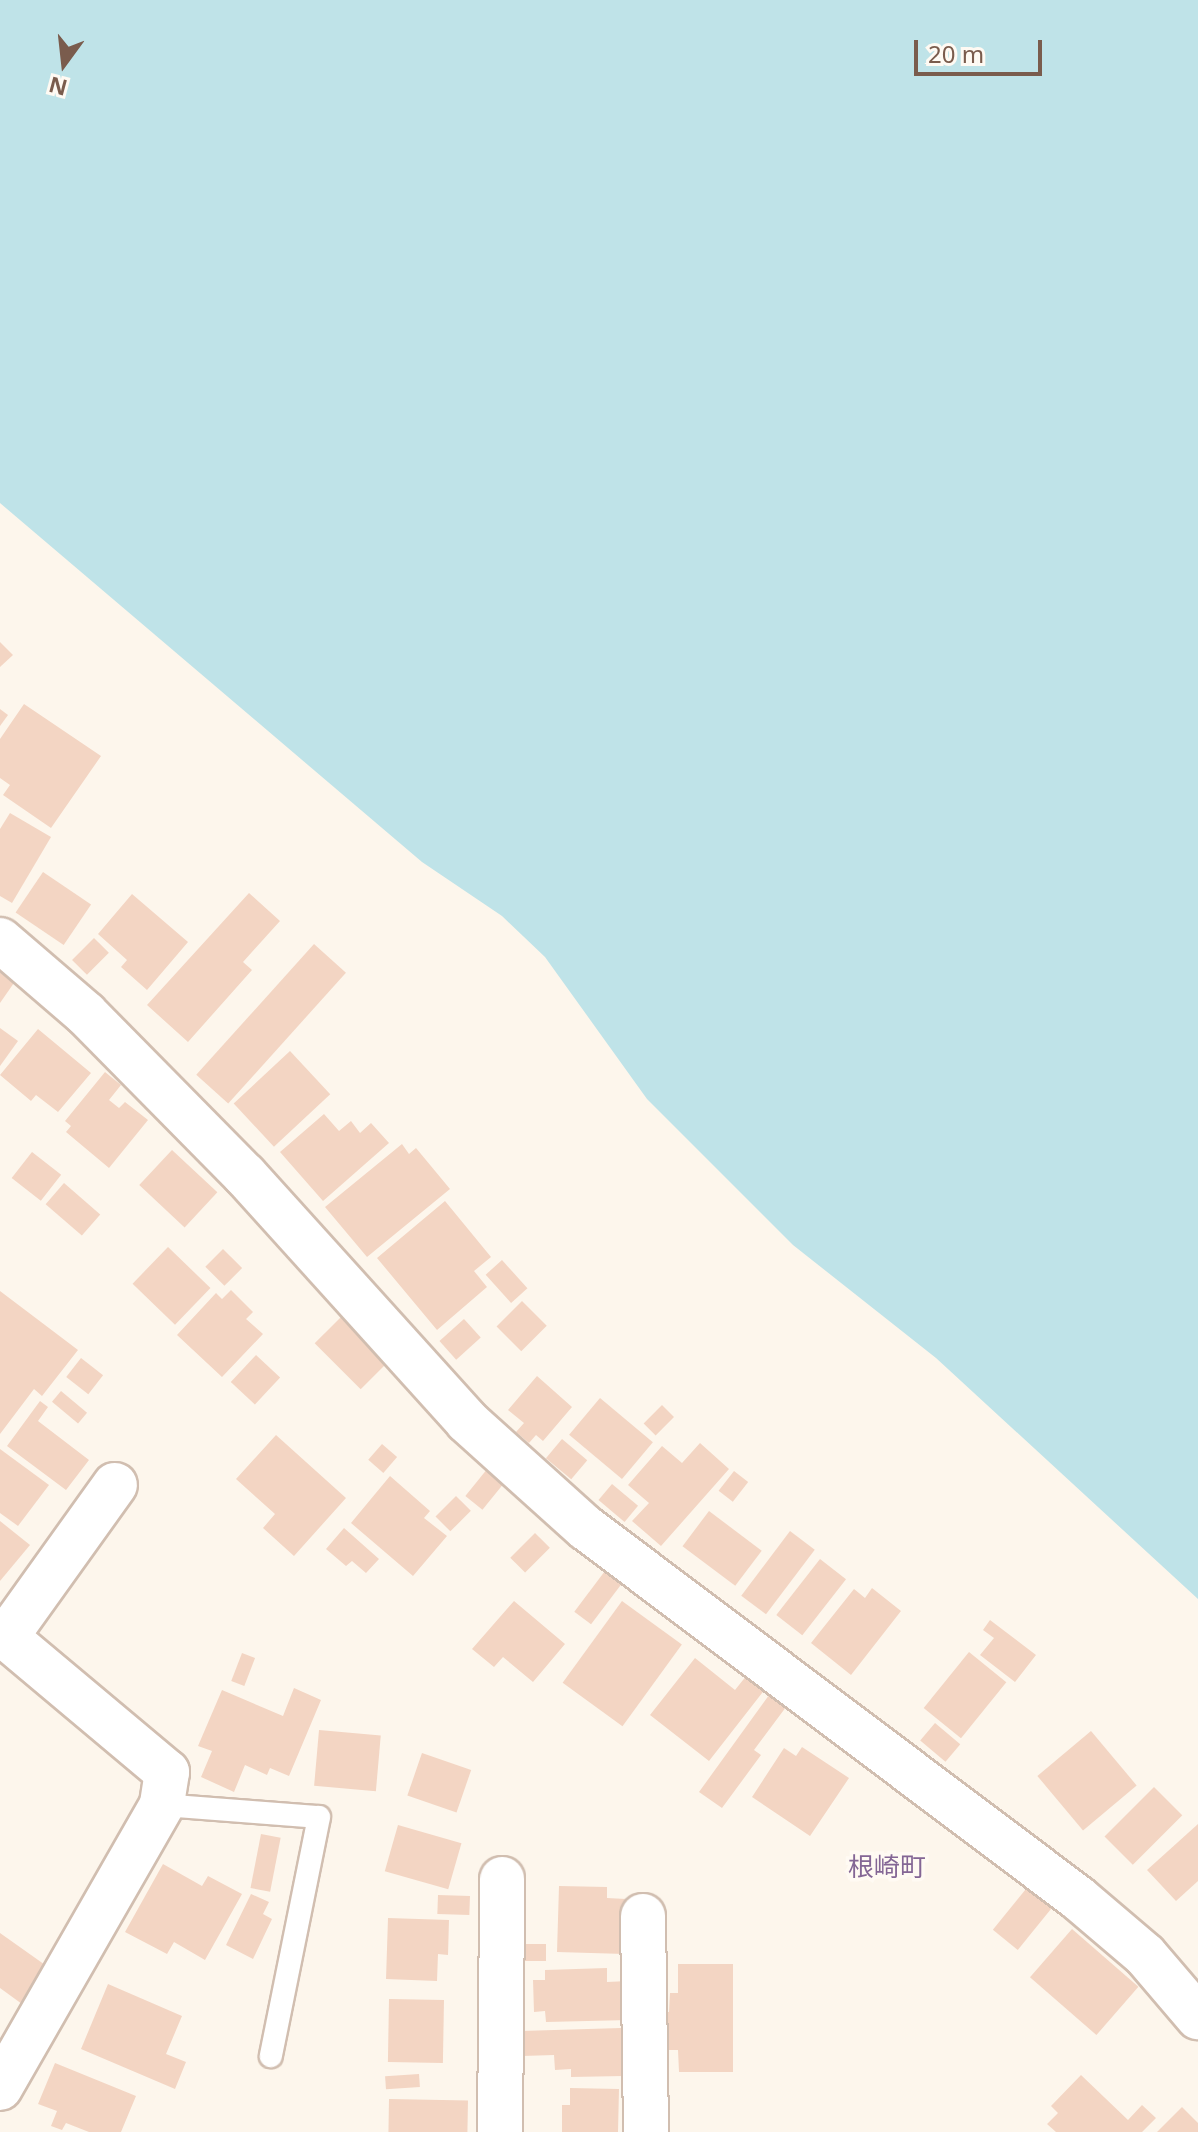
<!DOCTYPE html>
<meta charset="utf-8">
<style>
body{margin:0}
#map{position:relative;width:1198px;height:2132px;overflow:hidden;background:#fdf6ec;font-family:"Noto Sans","Noto Sans JP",sans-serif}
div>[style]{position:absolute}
.water>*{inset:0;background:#bfe3e8}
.building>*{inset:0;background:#f3d5c3;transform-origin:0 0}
.roads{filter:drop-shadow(2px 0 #d1beb0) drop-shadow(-2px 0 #d1beb0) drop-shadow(0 2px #d1beb0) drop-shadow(0 -2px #d1beb0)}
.lane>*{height:22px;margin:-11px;padding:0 11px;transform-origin:11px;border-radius:11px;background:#fff}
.street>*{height:44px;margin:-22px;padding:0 22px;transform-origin:22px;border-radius:22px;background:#fff}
span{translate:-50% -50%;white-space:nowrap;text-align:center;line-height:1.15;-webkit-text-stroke:7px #fffaf3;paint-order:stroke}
.quarter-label{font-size:26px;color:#846695}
.north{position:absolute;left:24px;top:24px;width:80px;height:80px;-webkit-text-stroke:6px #fffaf3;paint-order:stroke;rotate:195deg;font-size:22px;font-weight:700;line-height:32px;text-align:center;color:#7a5c4d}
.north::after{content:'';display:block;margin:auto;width:28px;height:36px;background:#7a5c4d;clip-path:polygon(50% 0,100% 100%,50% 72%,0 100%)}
.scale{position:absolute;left:914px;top:40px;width:128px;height:36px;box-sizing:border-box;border:4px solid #7a5c4d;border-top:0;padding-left:10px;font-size:24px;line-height:28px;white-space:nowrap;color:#7a5c4d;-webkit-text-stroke:6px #fffaf3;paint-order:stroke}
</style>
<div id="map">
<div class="water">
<i style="clip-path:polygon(0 0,1198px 0,1198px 1599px,936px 1358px,793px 1245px,647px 1099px,545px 957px,502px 916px,422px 862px,0 503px)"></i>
</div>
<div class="building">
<i style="clip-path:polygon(0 642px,13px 655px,0 667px)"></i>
<i style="clip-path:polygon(24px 704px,101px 756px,51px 828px,3px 795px,10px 785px,0 778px,0 739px)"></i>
<i style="clip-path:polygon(0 709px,8px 715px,0 726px)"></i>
<i style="clip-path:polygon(10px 813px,51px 837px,12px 903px,0 896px,0 829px)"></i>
<i style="left:43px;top:872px;width:58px;height:49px;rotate:34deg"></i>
<i style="clip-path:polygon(249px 893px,280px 921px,243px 962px,252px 970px,188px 1042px,147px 1005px)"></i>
<i style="clip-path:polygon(132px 894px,188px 942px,147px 990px,121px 967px,127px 960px,98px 934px)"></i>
<i style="left:94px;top:938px;width:21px;height:31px;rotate:45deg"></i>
<i style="left:314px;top:944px;width:43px;height:176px;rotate:42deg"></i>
<i style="clip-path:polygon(0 969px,16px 980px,0 1003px)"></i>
<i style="clip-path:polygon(0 1028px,18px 1041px,0 1066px)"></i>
<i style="clip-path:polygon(38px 1029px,91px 1073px,58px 1112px,36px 1095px,31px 1101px,0 1075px)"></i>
<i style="left:290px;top:1051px;width:59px;height:77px;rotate:47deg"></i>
<i style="clip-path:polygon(105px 1072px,121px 1085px,109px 1100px,119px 1108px,125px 1102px,148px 1120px,109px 1168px,66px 1132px,71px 1126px,65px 1121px)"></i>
<i style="clip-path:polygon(324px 1114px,339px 1131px,351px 1121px,360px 1133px,371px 1123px,389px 1143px,323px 1201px,280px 1152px)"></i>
<i style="clip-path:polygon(402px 1144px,409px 1154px,416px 1148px,450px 1189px,367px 1257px,325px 1207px)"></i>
<i style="left:172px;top:1150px;width:62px;height:48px;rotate:43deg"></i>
<i style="left:32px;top:1152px;width:37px;height:33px;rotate:38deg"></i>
<i style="left:64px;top:1183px;width:48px;height:28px;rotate:41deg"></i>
<i style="clip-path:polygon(445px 1201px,491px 1257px,474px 1271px,487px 1287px,437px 1330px,377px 1258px)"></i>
<i style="left:168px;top:1247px;width:59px;height:51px;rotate:44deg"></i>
<i style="left:223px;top:1249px;width:27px;height:25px;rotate:45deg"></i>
<i style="left:502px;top:1260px;width:38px;height:22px;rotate:48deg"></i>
<i style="clip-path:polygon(231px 1290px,253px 1312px,246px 1319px,263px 1334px,222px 1377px,177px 1335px,216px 1293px,222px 1299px)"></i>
<i style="clip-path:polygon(0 1291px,78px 1350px,42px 1396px,34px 1389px,0 1434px)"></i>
<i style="left:522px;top:1301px;width:35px;height:36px;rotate:45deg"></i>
<i style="left:343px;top:1315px;width:65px;height:40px;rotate:45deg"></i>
<i style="left:464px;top:1319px;width:25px;height:33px;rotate:48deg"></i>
<i style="left:256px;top:1355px;width:33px;height:37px;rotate:43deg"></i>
<i style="left:81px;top:1358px;width:28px;height:24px;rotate:38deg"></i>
<i style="clip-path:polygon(537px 1376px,572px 1407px,543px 1441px,536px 1435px,529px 1443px,516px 1432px,524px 1423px,508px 1410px)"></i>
<i style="left:61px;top:1391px;width:34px;height:14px;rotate:40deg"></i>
<i style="left:600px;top:1398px;width:69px;height:48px;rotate:40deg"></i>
<i style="clip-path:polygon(40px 1401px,48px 1407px,38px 1421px,89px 1460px,66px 1490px,7px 1446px)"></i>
<i style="left:662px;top:1405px;width:17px;height:26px;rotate:45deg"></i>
<i style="clip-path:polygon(276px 1435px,346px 1498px,294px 1556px,263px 1528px,275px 1514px,236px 1479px)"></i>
<i style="left:562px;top:1439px;width:33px;height:25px;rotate:40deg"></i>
<i style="clip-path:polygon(700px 1443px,729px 1469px,661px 1546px,632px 1521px,649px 1503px,628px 1485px,662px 1446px,682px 1463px)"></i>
<i style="left:382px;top:1444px;width:20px;height:21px;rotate:41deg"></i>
<i style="clip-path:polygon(0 1449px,49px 1485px,18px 1526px,0 1513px)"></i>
<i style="left:488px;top:1468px;width:22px;height:36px;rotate:39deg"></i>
<i style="left:734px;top:1471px;width:18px;height:25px;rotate:38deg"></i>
<i style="clip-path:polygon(390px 1476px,430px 1511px,424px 1518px,447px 1536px,413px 1576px,351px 1523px)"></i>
<i style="left:612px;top:1484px;width:34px;height:21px;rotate:40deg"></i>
<i style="left:456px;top:1496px;width:21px;height:29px;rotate:45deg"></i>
<i style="left:709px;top:1511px;width:66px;height:44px;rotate:37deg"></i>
<i style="clip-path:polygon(0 1521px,30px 1545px,0 1581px)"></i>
<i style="clip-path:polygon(344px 1528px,379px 1559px,366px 1573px,352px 1561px,346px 1566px,326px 1549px)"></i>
<i style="left:790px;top:1531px;width:31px;height:81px;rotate:37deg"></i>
<i style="left:535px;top:1533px;width:21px;height:35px;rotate:45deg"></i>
<i style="left:820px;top:1559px;width:33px;height:71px;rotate:38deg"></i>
<i style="left:611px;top:1563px;width:21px;height:61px;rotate:37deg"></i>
<i style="clip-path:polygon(872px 1588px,901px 1611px,851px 1675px,811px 1643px,854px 1589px,865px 1598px)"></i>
<i style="clip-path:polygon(514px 1601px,565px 1644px,533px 1682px,503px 1657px,494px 1667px,472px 1649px)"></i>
<i style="left:622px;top:1601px;width:74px;height:101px;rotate:36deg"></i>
<i style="clip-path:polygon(990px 1620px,1036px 1655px,1015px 1682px,980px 1655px,994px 1638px,983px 1630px)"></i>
<i style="left:969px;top:1652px;width:48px;height:72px;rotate:39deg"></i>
<i style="left:242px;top:1653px;width:14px;height:30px;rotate:21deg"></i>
<i style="clip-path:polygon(695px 1658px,735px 1690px,751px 1670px,769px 1684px,709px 1761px,650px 1715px)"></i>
<i style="clip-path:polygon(294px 1688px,321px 1700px,289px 1776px,270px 1768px,267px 1775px,245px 1765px,234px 1792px,201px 1777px,212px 1751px,198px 1746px,222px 1690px,283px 1716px)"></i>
<i style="clip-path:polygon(772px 1691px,789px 1703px,754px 1750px,761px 1755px,722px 1808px,699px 1792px)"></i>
<i style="left:935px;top:1723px;width:33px;height:23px;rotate:40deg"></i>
<i style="left:319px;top:1730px;width:62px;height:56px;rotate:5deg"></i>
<i style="left:1091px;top:1731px;width:71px;height:70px;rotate:50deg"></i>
<i style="clip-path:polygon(802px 1747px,849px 1778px,810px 1836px,752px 1797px,784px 1748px,796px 1756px)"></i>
<i style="left:422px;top:1753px;width:52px;height:45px;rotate:19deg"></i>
<i style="left:1154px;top:1787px;width:40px;height:70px;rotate:45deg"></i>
<i style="clip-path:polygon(1198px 1824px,1198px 1881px,1176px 1901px,1147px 1870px)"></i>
<i style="left:398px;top:1825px;width:66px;height:48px;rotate:16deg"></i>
<i style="left:261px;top:1834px;width:20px;height:55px;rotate:11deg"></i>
<i style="clip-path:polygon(163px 1864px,202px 1886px,208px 1876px,242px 1894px,205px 1960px,174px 1942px,167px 1954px,125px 1932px)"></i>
<i style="left:1030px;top:1884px;width:32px;height:59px;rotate:39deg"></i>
<i style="clip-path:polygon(559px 1886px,607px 1887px,607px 1898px,626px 1899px,625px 1954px,557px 1952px)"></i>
<i style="clip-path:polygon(251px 1894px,269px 1902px,263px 1914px,272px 1919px,253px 1959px,226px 1945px)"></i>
<i style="left:438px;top:1895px;width:32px;height:19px;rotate:2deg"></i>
<i style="clip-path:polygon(388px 1918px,449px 1920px,448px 1955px,438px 1954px,437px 1981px,386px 1979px)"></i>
<i style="left:1072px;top:1929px;width:88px;height:64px;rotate:41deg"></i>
<i style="clip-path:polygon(0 1933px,48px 1967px,22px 2004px,0 1988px)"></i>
<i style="left:522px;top:1944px;width:24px;height:17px"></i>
<i style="clip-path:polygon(678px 1964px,733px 1964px,733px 2072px,679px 2072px,678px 2050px,669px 2050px,669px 2034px,655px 2034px,656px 2012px,669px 2012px,670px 1993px,678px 1993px)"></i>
<i style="clip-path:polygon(607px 1968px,607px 1982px,628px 1981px,629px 2020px,546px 2022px,545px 2011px,534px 2012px,533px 1980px,545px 1980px,545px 1970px)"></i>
<i style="clip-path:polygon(108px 1984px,182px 2016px,166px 2054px,186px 2062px,175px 2089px,81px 2049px)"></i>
<i style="left:389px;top:1999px;width:55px;height:63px;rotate:1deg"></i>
<i style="clip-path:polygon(621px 2028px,623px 2076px,571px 2077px,571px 2069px,555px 2070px,554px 2055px,522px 2056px,521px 2031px)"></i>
<i style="clip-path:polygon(55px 2063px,136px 2096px,121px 2132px,89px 2132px,66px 2123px,62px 2130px,51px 2126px,57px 2111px,38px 2104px)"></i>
<i style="left:419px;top:2074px;width:13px;height:34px;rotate:86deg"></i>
<i style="clip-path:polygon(1081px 2075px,1128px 2120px,1142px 2105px,1156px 2118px,1142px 2132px,1056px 2132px,1047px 2124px,1058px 2113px,1051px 2106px)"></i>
<i style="clip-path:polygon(570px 2088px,619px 2089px,618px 2132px,562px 2132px,562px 2105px,570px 2105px)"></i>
<i style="left:389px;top:2099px;width:79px;height:33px;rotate:1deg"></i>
<i style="clip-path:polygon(1182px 2107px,1198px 2123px,1198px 2132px,1157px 2132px)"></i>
</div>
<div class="roads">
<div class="lane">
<i style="left:162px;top:1805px;width:157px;rotate:4.4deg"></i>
<i style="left:319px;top:1817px;width:244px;rotate:101.4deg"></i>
</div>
<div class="street">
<i style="left:0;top:940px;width:113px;rotate:40.7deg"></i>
<i style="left:86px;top:1014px;width:226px;rotate:45.4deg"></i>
<i style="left:245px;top:1175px;width:331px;rotate:47.9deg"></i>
<i style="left:467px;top:1421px;width:160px;rotate:42deg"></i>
<i style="left:586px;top:1528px;width:616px;rotate:36.94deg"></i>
<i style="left:1078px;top:1898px;width:88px;rotate:40.4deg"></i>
<i style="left:1145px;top:1955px;width:82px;rotate:49.5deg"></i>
<i style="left:0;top:1632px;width:218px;rotate:40deg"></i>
<i style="left:167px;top:1772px;width:33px;rotate:99deg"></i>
<i style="left:162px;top:1805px;width:326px;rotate:119.8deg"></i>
<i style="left:6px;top:1637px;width:187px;rotate:-54.4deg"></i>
<i style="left:643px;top:1916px;width:216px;rotate:89.2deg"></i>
<i style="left:500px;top:2132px;width:253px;rotate:-89.5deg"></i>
</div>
</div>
<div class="quarter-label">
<span style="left:887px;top:1867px">根崎町</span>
</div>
<div class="north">N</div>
<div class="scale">20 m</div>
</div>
